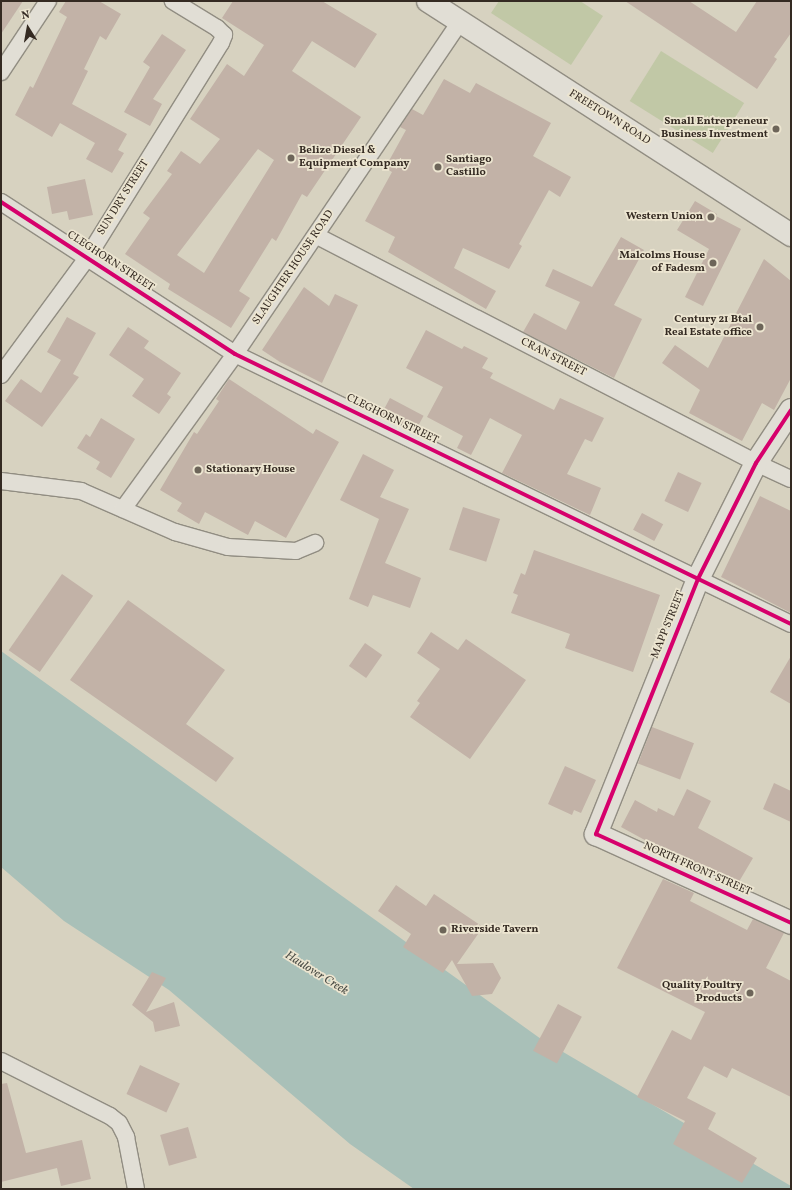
<!DOCTYPE html>
<style>
body{margin:0}
#map{position:relative;width:792px;height:1190px;overflow:hidden;background:#d7d2c0;font-family:Vollkorn,serif}
div>[style]{position:absolute}
.green>*{inset:0;background:#c1c8a6;transform-origin:0 0}
.water>*{inset:0;background:#a9c0b8}
.building>*{inset:0;background:#c2b2a7;transform-origin:0 0}
.roads{filter:drop-shadow(1px 0 #918d82) drop-shadow(-1px 0 #918d82) drop-shadow(0 1px #918d82) drop-shadow(0 -1px #918d82)}
.street>*{height:16px;margin:-8px;padding:0 8px;transform-origin:8px;border-radius:8px;background:#e1ded5}
.secondary>*{height:22px;margin:-11px;padding:0 11px;transform-origin:11px;border-radius:11px;background:#e1ded5}
.cycleway>*{height:4px;margin:-2px;padding:0 2px;transform-origin:2px;border-radius:2px;background:#d6006c}
.dots>*{width:11px;height:11px;translate:-50% -50%;box-sizing:border-box;border:2px solid #ece5d0;border-radius:50%}
span{translate:-50% -50%;white-space:nowrap;text-align:center;line-height:1.15;-webkit-text-stroke:3.5px #ece5d0;paint-order:stroke}
.street-label{font-size:11px;color:#342a22}
.poi-label{font-size:11px;color:#342a22;font-weight:700}
.right{translate:-100% -50%;text-align:right}
.left{translate:0 -50%;text-align:left}
.water-label{font-size:12px;color:#4c4e47;font-style:italic}
.frame{position:absolute;inset:0;border:2px solid #342a22;pointer-events:none}
.north{position:absolute;left:8px;top:8px;width:40px;height:40px;-webkit-text-stroke:3px #ece5d0;paint-order:stroke;rotate:349deg;font-size:11px;font-weight:700;line-height:16px;text-align:center;color:#342a22}
.north::after{content:'';display:block;margin:auto;width:14px;height:18px;background:#342a22;clip-path:polygon(50% 0,100% 100%,50% 72%,0 100%)}
</style>
<div id="map">
<div class="green">
<i style="clip-path:polygon(499px 1px,580px 1px,603px 16px,571px 65px,491px 13px)"></i>
<i style="left:661px;top:51px;width:98px;height:59px;rotate:32deg"></i>
</div>
<div class="water">
<i style="clip-path:polygon(1px 651px,541px 1039px,791px 1186px,791px 1189px,414px 1189px,350px 1144px,169px 990px,64px 921px,1px 867px)"></i>
</div>
<div class="building">
<i style="clip-path:polygon(1px 1px,23px 1px,1px 34px)"></i>
<i style="clip-path:polygon(66px 1px,99px 1px,121px 14px,106px 40px,100px 36px,84px 69px,88px 71px,72px 104px,127px 134px,118px 150px,124px 153px,112px 173px,86px 159px,95px 143px,60px 123px,52px 137px,15px 115px,30px 86px,33px 88px,67px 17px,59px 12px)"></i>
<i style="clip-path:polygon(evenodd,233px 1px,322px 1px,377px 34px,355px 68px,312px 41px,292px 71px,361px 117px,307px 197px,302px 194px,276px 241px,272px 238px,239px 291px,250px 298px,231px 328px,168px 289px,170px 284px,125px 254px,150px 218px,143px 213px,172px 174px,167px 171px,181px 151px,200px 164px,220px 139px,190px 119px,227px 64px,244px 76px,264px 45px,222px 18px,233px 1px,258px 149px,274px 160px,204px 273px,177px 255px,258px 149px)"></i>
<i style="clip-path:polygon(625px 1px,689px 1px,736px 32px,757px 1px,791px 1px,791px 33px,774px 57px,777px 59px,757px 89px)"></i>
<i style="clip-path:polygon(162px 34px,186px 50px,153px 99px,162px 104px,150px 126px,124px 112px,150px 67px,143px 62px)"></i>
<i style="clip-path:polygon(444px 79px,470px 93px,476px 83px,551px 123px,533px 156px,571px 177px,560px 197px,549px 190px,519px 244px,522px 246px,509px 269px,463px 248px,454px 268px,496px 291px,486px 309px,388px 252px,395px 237px,365px 221px,392px 172px,385px 168px,406px 130px,400px 127px,412px 109px,423px 115px)"></i>
<i style="clip-path:polygon(85px 179px,93px 215px,69px 220px,67px 211px,52px 214px,47px 187px)"></i>
<i style="clip-path:polygon(695px 201px,717px 214px,716px 216px,741px 229px,703px 306px,685px 297px,709px 249px,677px 230px)"></i>
<i style="clip-path:polygon(621px 237px,644px 250px,614px 305px,642px 319px,614px 378px,523px 332px,534px 313px,566px 330px,580px 302px,545px 286px,553px 269px,592px 287px)"></i>
<i style="clip-path:polygon(764px 259px,791px 281px,791px 378px,774px 410px,762px 403px,742px 441px,689px 413px,700px 390px,662px 363px,675px 345px,708px 368px)"></i>
<i style="clip-path:polygon(304px 287px,329px 306px,335px 294px,358px 305px,322px 383px,280px 362px,262px 350px)"></i>
<i style="clip-path:polygon(67px 317px,96px 333px,73px 374px,79px 377px,42px 427px,5px 401px,21px 379px,41px 393px,61px 360px,47px 352px)"></i>
<i style="clip-path:polygon(128px 327px,149px 341px,144px 348px,181px 373px,167px 394px,171px 397px,159px 414px,132px 396px,144px 379px,109px 355px)"></i>
<i style="clip-path:polygon(426px 330px,462px 349px,464px 346px,488px 358px,482px 368px,493px 373px,490px 378px,554px 410px,560px 398px,604px 418px,592px 442px,585px 439px,567px 474px,601px 488px,590px 515px,502px 473px,522px 435px,490px 418px,471px 455px,457px 448px,463px 436px,427px 417px,443px 387px,406px 368px)"></i>
<i style="clip-path:polygon(229px 379px,313px 434px,316px 429px,339px 442px,286px 538px,255px 521px,248px 535px,205px 512px,199px 524px,177px 511px,182px 503px,160px 490px,194px 432px,197px 434px,219px 401px,216px 399px)"></i>
<i style="left:390px;top:398px;width:38px;height:19px;rotate:28deg"></i>
<i style="clip-path:polygon(101px 418px,135px 439px,111px 478px,96px 469px,100px 462px,77px 448px,86px 434px,90px 437px)"></i>
<i style="clip-path:polygon(363px 454px,394px 470px,380px 497px,409px 509px,385px 563px,421px 578px,410px 608px,373px 595px,368px 607px,349px 599px,379px 519px,340px 500px)"></i>
<i style="left:678px;top:472px;width:26px;height:32px;rotate:25deg"></i>
<i style="clip-path:polygon(760px 496px,791px 511px,791px 613px,721px 577px)"></i>
<i style="left:463px;top:507px;width:39px;height:45px;rotate:18deg"></i>
<i style="left:642px;top:513px;width:24px;height:19px;rotate:28deg"></i>
<i style="clip-path:polygon(534px 550px,660px 595px,633px 672px,565px 648px,570px 634px,511px 613px,518px 595px,513px 593px,521px 573px,525px 575px)"></i>
<i style="left:62px;top:574px;width:38px;height:93px;rotate:35deg"></i>
<i style="clip-path:polygon(128px 600px,225px 670px,186px 724px,234px 758px,216px 782px,70px 680px)"></i>
<i style="clip-path:polygon(431px 632px,458px 650px,466px 639px,526px 680px,470px 759px,410px 717px,420px 703px,417px 701px,440px 669px,417px 653px)"></i>
<i style="left:365px;top:643px;width:21px;height:28px;rotate:35deg"></i>
<i style="clip-path:polygon(791px 656px,791px 704px,770px 692px)"></i>
<i style="left:652px;top:727px;width:45px;height:39px;rotate:21deg"></i>
<i style="clip-path:polygon(565px 766px,596px 780px,581px 813px,574px 810px,572px 815px,548px 804px)"></i>
<i style="clip-path:polygon(774px 783px,791px 791px,791px 822px,763px 809px)"></i>
<i style="clip-path:polygon(687px 789px,711px 801px,698px 828px,753px 858px,737px 885px,674px 856px,621px 827px,635px 800px,657px 812px,658px 808px,674px 816px)"></i>
<i style="clip-path:polygon(663px 879px,694px 893px,690px 901px,747px 930px,753px 919px,784px 933px,766px 968px,791px 981px,791px 1097px,732px 1068px,727px 1078px,704px 1066px,687px 1098px,716px 1113px,708px 1129px,757px 1158px,742px 1183px,673px 1144px,685px 1121px,637px 1097px,672px 1030px,691px 1040px,705px 1012px,617px 968px)"></i>
<i style="clip-path:polygon(396px 885px,426px 906px,434px 894px,483px 927px,457px 964px,493px 963px,501px 978px,492px 994px,472px 996px,452px 960px,443px 973px,403px 947px,411px 934px,378px 911px)"></i>
<i style="clip-path:polygon(152px 972px,166px 978px,146px 1012px,174px 1002px,180px 1026px,155px 1032px,153px 1022px,132px 1005px)"></i>
<i style="left:558px;top:1004px;width:27px;height:53px;rotate:28deg"></i>
<i style="left:140px;top:1065px;width:44px;height:32px;rotate:25deg"></i>
<i style="clip-path:polygon(7px 1083px,26px 1153px,82px 1140px,91px 1179px,61px 1186px,57px 1168px,1px 1182px,1px 1084px)"></i>
<i style="left:188px;top:1127px;width:32px;height:29px;rotate:74deg"></i>
</div>
<div class="roads">
<div class="street">
<i style="left:1px;top:72px;width:85px;rotate:-56.5deg"></i>
<i style="left:1px;top:202px;width:279px;rotate:33deg"></i>
<i style="left:235px;top:354px;width:618px;rotate:25.9deg"></i>
<i style="left:317px;top:236px;width:494px;rotate:27.3deg"></i>
<i style="left:756px;top:463px;width:38px;rotate:25deg"></i>
<i style="left:1px;top:375px;width:145px;rotate:-53.7deg"></i>
<i style="left:87px;top:258px;width:253px;rotate:-58.1deg"></i>
<i style="left:221px;top:43px;width:9px;rotate:-69deg"></i>
<i style="left:224px;top:35px;width:10px;rotate:-135deg"></i>
<i style="left:217px;top:28px;width:52px;rotate:-148.5deg"></i>
<i style="left:1px;top:481px;width:81px;rotate:7.1deg"></i>
<i style="left:81px;top:491px;width:103px;rotate:23.6deg"></i>
<i style="left:175px;top:532px;width:55px;rotate:15.8deg"></i>
<i style="left:228px;top:547px;width:68px;rotate:3.4deg"></i>
<i style="left:296px;top:551px;width:21px;rotate:-23deg"></i>
<i style="left:123px;top:509px;width:191px;rotate:-54.1deg"></i>
<i style="left:235px;top:354px;width:400px;rotate:-55.9deg"></i>
<i style="left:1px;top:1061px;width:122px;rotate:26.8deg"></i>
<i style="left:110px;top:1116px;width:11px;rotate:38deg"></i>
<i style="left:119px;top:1123px;width:16px;rotate:63deg"></i>
<i style="left:126px;top:1137px;width:53px;rotate:79.1deg"></i>
</div>
<div class="secondary">
<i style="left:428px;top:1px;width:432px;rotate:32.8deg"></i>
<i style="left:791px;top:410px;width:64px;rotate:123.4deg"></i>
<i style="left:756px;top:463px;width:130px;rotate:116.6deg"></i>
<i style="left:698px;top:579px;width:275px;rotate:111.8deg"></i>
<i style="left:596px;top:834px;width:214px;rotate:24.5deg"></i>
</div>
</div>
<div class="cycleway">
<i style="left:1px;top:202px;width:279px;rotate:33deg"></i>
<i style="left:235px;top:354px;width:618px;rotate:25.9deg"></i>
<i style="left:791px;top:410px;width:64px;rotate:123.4deg"></i>
<i style="left:756px;top:463px;width:130px;rotate:116.6deg"></i>
<i style="left:698px;top:579px;width:275px;rotate:111.8deg"></i>
<i style="left:596px;top:834px;width:214px;rotate:24.5deg"></i>
</div>
<div class="dots">
<i style="left:776px;top:129px;background:#6d6559"></i>
<i style="left:291px;top:158px;background:#6d6559"></i>
<i style="left:438px;top:167px;background:#6d6559"></i>
<i style="left:711px;top:217px;background:#6d6559"></i>
<i style="left:713px;top:263px;background:#6d6559"></i>
<i style="left:760px;top:327px;background:#6d6559"></i>
<i style="left:198px;top:470px;background:#6d6559"></i>
<i style="left:443px;top:930px;background:#6d6559"></i>
<i style="left:750px;top:993px;background:#6d6559"></i>
</div>
<div class="street-label">
<span style="left:609px;top:118px;rotate:32deg">FREETOWN ROAD</span>
<span style="left:124px;top:198px;rotate:-58deg">SUN DRY STREET</span>
<span style="left:110px;top:262px;rotate:33deg">CLEGHORN STREET</span>
<span style="left:294px;top:268px;rotate:-56deg">SLAUGHTER HOUSE ROAD</span>
<span style="left:553px;top:358px;rotate:27deg">CRAN STREET</span>
<span style="left:392px;top:420px;rotate:26deg">CLEGHORN STREET</span>
<span style="left:669px;top:625px;rotate:-68deg">MAPP STREET</span>
<span style="left:697px;top:870px;rotate:24deg">NORTH FRONT STREET</span>
</div>
<div class="poi-label">
<span class="right" style="left:768px;top:129px">Small Entrepreneur<br>Business Investment</span>
<span class="left" style="left:299px;top:158px">Belize Diesel &amp;<br>Equipment Company</span>
<span class="left" style="left:446px;top:167px">Santiago<br>Castillo</span>
<span class="right" style="left:703px;top:217px">Western Union</span>
<span class="right" style="left:705px;top:263px">Malcolms House<br>of Fadesm</span>
<span class="right" style="left:752px;top:327px">Century 21 Btal<br>Real Estate office</span>
<span class="left" style="left:206px;top:470px">Stationary House</span>
<span class="left" style="left:451px;top:930px">Riverside Tavern</span>
<span class="right" style="left:742px;top:993px">Quality Poultry<br>Products</span>
</div>
<div class="water-label">
<span style="left:316px;top:974px;rotate:32deg">Haulover Creek</span>
</div>
<div class="frame"></div>
<div class="north">N</div>
</div>
